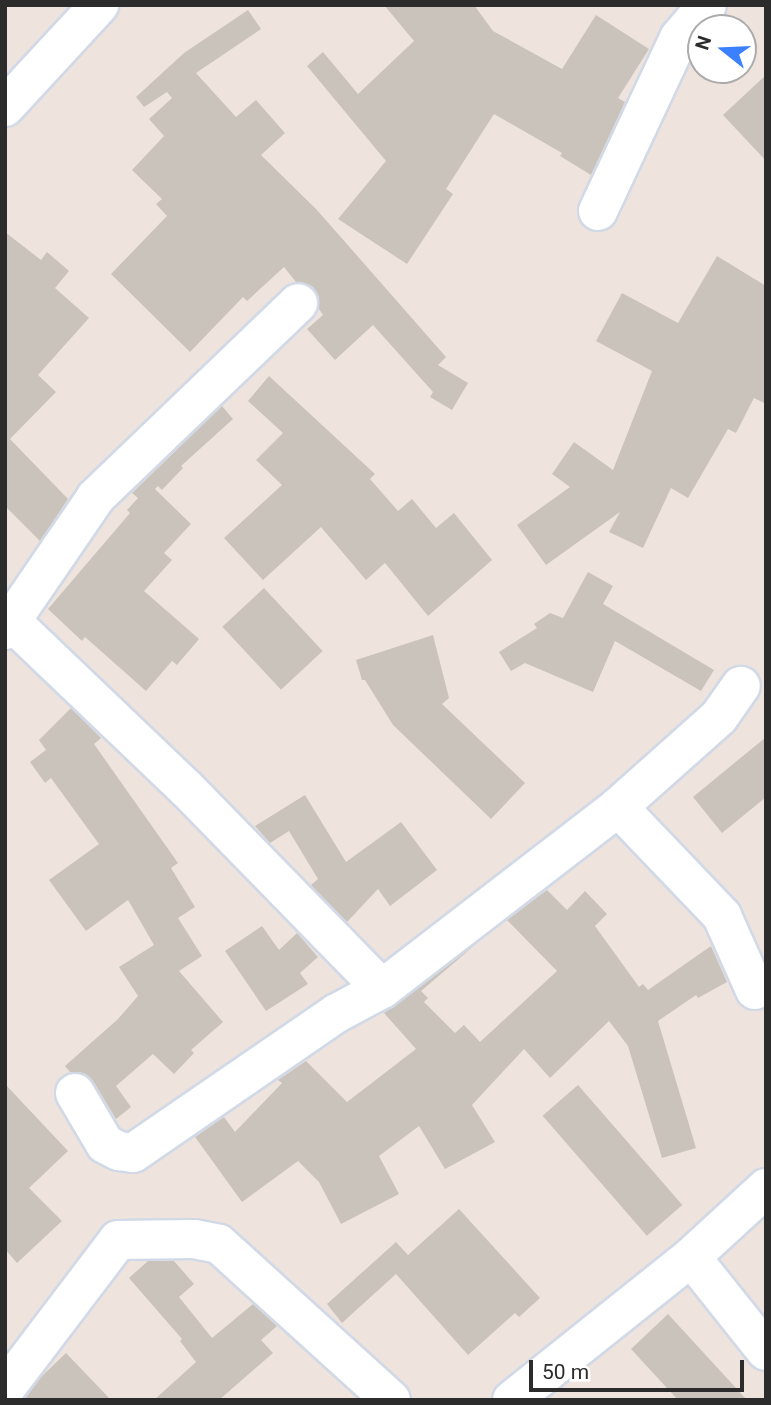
<!DOCTYPE html>
<style>
body{margin:0}
#map{position:relative;width:771px;height:1405px;overflow:hidden;background:#efe4dd;font-family:Roboto,sans-serif}
div>[style]{position:absolute}
.building>*{inset:0;background:#c9c3bc;transform-origin:0 0}
.roads{filter:drop-shadow(2px 0 #d2d9e6) drop-shadow(-2px 0 #d2d9e6) drop-shadow(0 2px #d2d9e6) drop-shadow(0 -2px #d2d9e6)}
.minor>*{height:38px;margin:-19px;padding:0 19px;transform-origin:19px;border-radius:19px;background:#fff}
span{translate:-50% -50%;white-space:nowrap;text-align:center;line-height:1.15;-webkit-text-stroke:5px #fff;paint-order:stroke}
.frame{position:absolute;inset:0;border:7px solid #2c2c2c;pointer-events:none}
.north{position:absolute;left:687px;top:14px;width:70px;height:70px;box-sizing:border-box;background:#fff;border:2px solid #ababab;border-radius:50%;rotate:288deg;font-size:19px;font-weight:700;line-height:28px;text-align:center;color:#2c2c2c}
.north::after{content:'';display:block;margin:auto;width:24px;height:32px;background:#3a80ff;clip-path:polygon(50% 0,100% 100%,50% 72%,0 100%)}
.scale{position:absolute;left:529px;top:1360px;width:215px;height:32px;box-sizing:border-box;border:4px solid #2c2c2c;border-top:0;padding-left:9px;font-size:21px;line-height:24px;white-space:nowrap;color:#2c2c2c;-webkit-text-stroke:5px #fff;paint-order:stroke}
</style>
<div id="map">
<div class="building">
<i style="clip-path:polygon(384px 5px,474px 5px,493px 31px,562px 69px,596px 15px,649px 49px,618px 98px,625px 102px,591px 175px,560px 156px,562px 153px,494px 114px,446px 189px,453px 194px,407px 264px,338px 219px,386px 161px,307px 66px,323px 52px,358px 94px,414px 41px)"></i>
<i style="clip-path:polygon(248px 10px,261px 29px,196px 73px,236px 117px,256px 100px,285px 133px,261px 155px,317px 210px,446px 357px,438px 365px,468px 383px,452px 410px,430px 397px,433px 392px,373px 325px,335px 360px,307px 329px,323px 315px,319px 309px,319px 297px,313px 287px,296px 282px,284px 267px,247px 301px,243px 297px,190px 352px,111px 274px,167px 216px,156px 204px,162px 199px,132px 170px,164px 136px,149px 119px,172px 98px,167px 92px,144px 107px,136px 97px,184px 53px)"></i>
<i style="clip-path:polygon(766px 75px,766px 161px,723px 115px)"></i>
<i style="clip-path:polygon(5px 232px,41px 260px,47px 252px,69px 271px,55px 288px,89px 318px,38px 375px,56px 392px,10px 439px,68px 499px,40px 541px,5px 506px)"></i>
<i style="clip-path:polygon(717px 256px,766px 286px,766px 404px,754px 398px,736px 433px,728px 429px,688px 498px,671px 488px,643px 548px,609px 532px,620px 512px,546px 565px,517px 525px,570px 487px,552px 474px,574px 442px,613px 470px,652px 371px,596px 341px,622px 293px,678px 323px)"></i>
<i style="clip-path:polygon(269px 376px,375px 474px,370px 479px,398px 511px,412px 499px,436px 528px,454px 513px,492px 560px,428px 616px,385px 563px,366px 580px,321px 527px,263px 580px,224px 538px,282px 485px,256px 460px,283px 433px,248px 401px)"></i>
<i style="clip-path:polygon(222px 406px,233px 419px,181px 466px,183px 468px,162px 490px,158px 486px,155px 489px,191px 524px,164px 553px,172px 560px,144px 591px,199px 639px,177px 665px,172px 661px,146px 691px,85px 637px,82px 641px,48px 609px,130px 513px,127px 510px,138px 498px,132px 493px)"></i>
<i style="clip-path:polygon(588px 572px,613px 586px,603px 604px,714px 670px,701px 691px,615px 641px,593px 692px,525px 663px,511px 671px,499px 652px,537px 628px,534px 624px,550px 613px,563px 618px)"></i>
<i style="left:264px;top:588px;width:86px;height:57px;rotate:47deg"></i>
<i style="clip-path:polygon(433px 635px,449px 698px,442px 704px,525px 783px,491px 819px,393px 725px,365px 680px,362px 680px,356px 660px)"></i>
<i style="clip-path:polygon(71px 708px,101px 738px,94px 744px,178px 863px,171px 868px,195px 907px,178px 918px,202px 956px,179px 971px,223px 1022px,191px 1050px,194px 1053px,174px 1074px,153px 1054px,116px 1086px,131px 1107px,116px 1119px,93px 1081px,85px 1074px,70px 1072px,65px 1066px,118px 1019px,138px 996px,119px 967px,154px 945px,128px 900px,86px 931px,49px 880px,99px 844px,51px 778px,45px 783px,30px 762px,46px 750px,39px 740px)"></i>
<i style="clip-path:polygon(766px 737px,766px 797px,722px 833px,693px 797px)"></i>
<i style="clip-path:polygon(305px 795px,346px 862px,401px 822px,437px 870px,390px 906px,378px 889px,347px 922px,311px 885px,318px 879px,289px 831px,270px 843px,255px 826px)"></i>
<i style="clip-path:polygon(547px 890px,567px 910px,585px 891px,607px 914px,595px 926px,639px 987px,643px 984px,648px 990px,711px 946px,727px 982px,698px 998px,696px 995px,658px 1021px,696px 1148px,662px 1158px,628px 1046px,609px 1021px,550px 1078px,524px 1049px,472px 1105px,495px 1142px,445px 1169px,419px 1126px,379px 1156px,399px 1194px,341px 1224px,319px 1182px,298px 1161px,242px 1202px,195px 1137px,224px 1117px,235px 1132px,282px 1083px,278px 1080px,306px 1061px,347px 1102px,416px 1049px,384px 1013px,475px 945px,421px 991px,428px 998px,424px 1002px,455px 1033px,464px 1025px,480px 1042px,557px 971px,507px 920px)"></i>
<i style="clip-path:polygon(262px 926px,279px 950px,297px 933px,318px 957px,300px 973px,308px 984px,266px 1011px,225px 951px)"></i>
<i style="clip-path:polygon(5px 1084px,68px 1151px,29px 1188px,62px 1221px,17px 1263px,5px 1249px)"></i>
<i style="left:578px;top:1085px;width:159px;height:47px;rotate:49deg"></i>
<i style="clip-path:polygon(459px 1209px,540px 1298px,519px 1317px,515px 1313px,468px 1355px,396px 1274px,342px 1323px,327px 1304px,396px 1242px,408px 1255px)"></i>
<i style="clip-path:polygon(148px 1261px,174px 1261px,194px 1284px,179px 1297px,212px 1338px,253px 1304px,277px 1326px,261px 1340px,273px 1353px,219px 1400px,154px 1400px,196px 1362px,180px 1341px,182px 1339px,129px 1278px)"></i>
<i style="clip-path:polygon(668px 1314px,747px 1400px,678px 1400px,631px 1349px)"></i>
<i style="clip-path:polygon(66px 1353px,111px 1400px,24px 1400px,42px 1376px)"></i>
</div>
<div class="roads">
<div class="minor">
<i style="left:5px;top:107px;width:139px;rotate:-47.3deg"></i>
<i style="left:598px;top:211px;width:191px;rotate:-64.9deg"></i>
<i style="left:679px;top:38px;width:43px;rotate:-49.7deg"></i>
<i style="left:13px;top:623px;width:240px;rotate:43.7deg"></i>
<i style="left:187px;top:789px;width:279px;rotate:45.7deg"></i>
<i style="left:5px;top:630px;width:161px;rotate:-55.6deg"></i>
<i style="left:96px;top:497px;width:280px;rotate:-43.8deg"></i>
<i style="left:618px;top:807px;width:151px;rotate:46.3deg"></i>
<i style="left:722px;top:916px;width:81px;rotate:66deg"></i>
<i style="left:75px;top:1093px;width:59px;rotate:59.5deg"></i>
<i style="left:105px;top:1144px;width:16px;rotate:27deg"></i>
<i style="left:119px;top:1151px;width:14px;rotate:8deg"></i>
<i style="left:133px;top:1153px;width:247px;rotate:-34.5deg"></i>
<i style="left:337px;top:1013px;width:51px;rotate:-28.1deg"></i>
<i style="left:382px;top:989px;width:298px;rotate:-37.6deg"></i>
<i style="left:618px;top:807px;width:135px;rotate:-41.7deg"></i>
<i style="left:719px;top:717px;width:38px;rotate:-55deg"></i>
<i style="left:691px;top:1257px;width:120px;rotate:51.4deg"></i>
<i style="left:5px;top:1389px;width:187px;rotate:-52.8deg"></i>
<i style="left:118px;top:1240px;width:76px;rotate:-0.8deg"></i>
<i style="left:194px;top:1239px;width:25px;rotate:11deg"></i>
<i style="left:219px;top:1244px;width:232px;rotate:42.2deg"></i>
<i style="left:512px;top:1400px;width:229px;rotate:-38.6deg"></i>
<i style="left:691px;top:1257px;width:102px;rotate:-42.6deg"></i>
</div>
</div>
<div class="frame"></div>
<div class="north">N</div>
<div class="scale">50 m</div>
</div>
